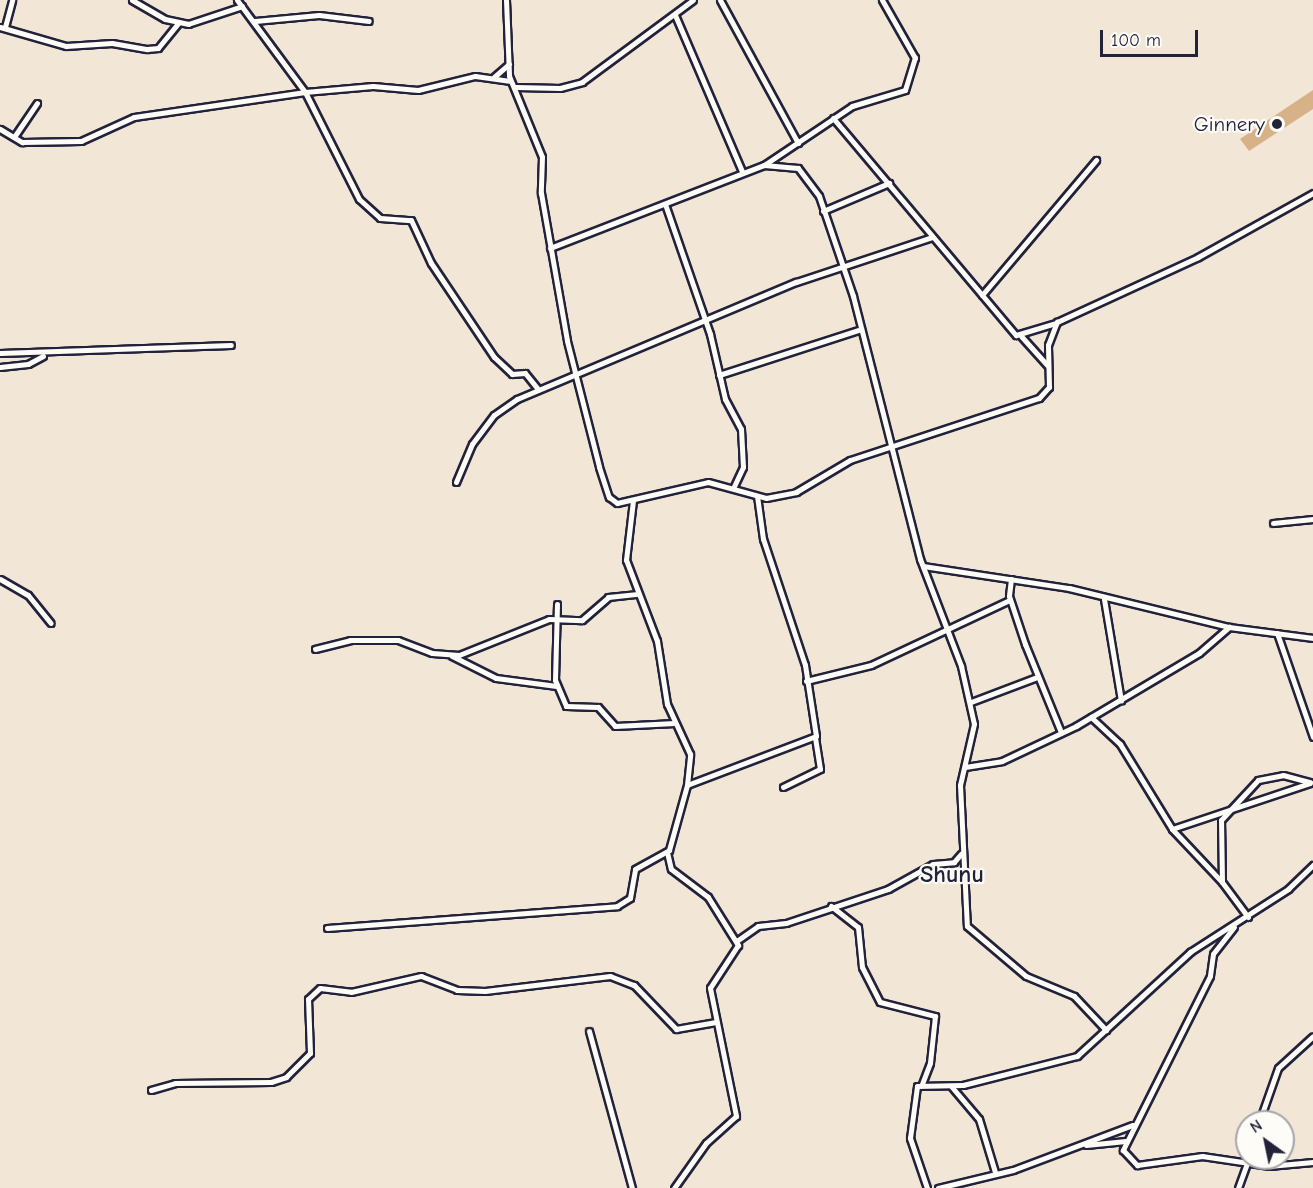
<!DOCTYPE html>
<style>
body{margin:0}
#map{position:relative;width:1313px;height:1188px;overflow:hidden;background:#f2e6d6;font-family:"Comic Neue",sans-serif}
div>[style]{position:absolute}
.building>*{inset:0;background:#d7b289}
.roads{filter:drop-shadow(2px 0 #22223b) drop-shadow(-2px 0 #22223b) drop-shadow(0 2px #22223b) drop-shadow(0 -2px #22223b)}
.minor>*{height:5px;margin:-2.5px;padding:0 2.5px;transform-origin:2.5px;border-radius:2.5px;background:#fdfcf7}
.dots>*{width:16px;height:16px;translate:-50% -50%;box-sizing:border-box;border:3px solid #fdfcf7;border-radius:50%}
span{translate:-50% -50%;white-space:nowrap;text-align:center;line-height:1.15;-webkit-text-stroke:4.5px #fdfcf7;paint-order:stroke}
.poi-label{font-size:21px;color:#22223b}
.right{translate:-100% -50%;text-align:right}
.quarter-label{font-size:24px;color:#22223b;font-weight:700}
.north{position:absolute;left:1235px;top:1110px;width:60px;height:60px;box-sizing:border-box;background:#fdfcf7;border:2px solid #a5a5ac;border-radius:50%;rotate:327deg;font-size:16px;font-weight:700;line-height:24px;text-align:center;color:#22223b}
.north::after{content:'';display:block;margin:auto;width:21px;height:27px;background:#22223b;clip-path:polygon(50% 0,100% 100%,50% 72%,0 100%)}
.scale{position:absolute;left:1100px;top:30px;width:98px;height:27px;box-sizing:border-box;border:3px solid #22223b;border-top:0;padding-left:8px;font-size:18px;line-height:21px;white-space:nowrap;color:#22223b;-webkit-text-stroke:4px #fdfcf7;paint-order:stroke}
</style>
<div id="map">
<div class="building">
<i style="clip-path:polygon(1313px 90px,1313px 109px,1249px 151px,1240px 139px)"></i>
</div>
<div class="roads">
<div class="minor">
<i style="left:132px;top:0;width:38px;rotate:30deg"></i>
<i style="left:165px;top:19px;width:24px;rotate:12deg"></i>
<i style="left:188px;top:24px;width:57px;rotate:-18.4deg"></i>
<i style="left:237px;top:0;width:114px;rotate:53.5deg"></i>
<i style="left:305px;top:92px;width:120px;rotate:63.2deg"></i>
<i style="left:359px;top:199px;width:28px;rotate:42deg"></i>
<i style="left:380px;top:218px;width:31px;rotate:4deg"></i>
<i style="left:411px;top:220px;width:47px;rotate:65.1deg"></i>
<i style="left:431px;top:263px;width:113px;rotate:56.2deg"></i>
<i style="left:494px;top:357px;width:25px;rotate:43deg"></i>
<i style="left:512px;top:374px;width:13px;rotate:-4deg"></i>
<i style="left:525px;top:373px;width:21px;rotate:51deg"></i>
<i style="left:506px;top:0;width:76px;rotate:87.7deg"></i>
<i style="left:509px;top:76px;width:87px;rotate:67.8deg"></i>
<i style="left:542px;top:157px;width:36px;rotate:92deg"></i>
<i style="left:541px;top:193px;width:150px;rotate:80deg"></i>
<i style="left:567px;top:341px;width:130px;rotate:75.7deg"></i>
<i style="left:599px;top:467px;width:32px;rotate:72deg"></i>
<i style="left:609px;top:497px;width:10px;rotate:37deg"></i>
<i style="left:617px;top:503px;width:93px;rotate:-13deg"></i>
<i style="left:708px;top:482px;width:60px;rotate:15.4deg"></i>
<i style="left:766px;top:498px;width:31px;rotate:-11deg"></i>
<i style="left:796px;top:492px;width:63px;rotate:-30.7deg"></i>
<i style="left:850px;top:460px;width:199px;rotate:-18.2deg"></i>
<i style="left:1039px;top:398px;width:15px;rotate:-48deg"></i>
<i style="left:1049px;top:387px;width:42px;rotate:-91.4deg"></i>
<i style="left:1048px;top:345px;width:25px;rotate:-69deg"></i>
<i style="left:1057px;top:322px;width:155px;rotate:-24.7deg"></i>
<i style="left:1198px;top:257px;width:132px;rotate:-29.1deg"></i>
<i style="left:720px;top:0;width:163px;rotate:61.4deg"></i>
<i style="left:675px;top:15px;width:170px;rotate:66.8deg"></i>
<i style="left:255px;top:21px;width:64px;rotate:-5.4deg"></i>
<i style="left:319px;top:15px;width:50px;rotate:6.8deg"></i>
<i style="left:0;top:27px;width:69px;rotate:16.1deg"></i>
<i style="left:66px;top:46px;width:46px;rotate:-3.7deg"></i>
<i style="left:112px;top:43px;width:36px;rotate:10deg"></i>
<i style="left:147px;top:49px;width:11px;rotate:-5deg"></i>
<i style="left:158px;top:48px;width:33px;rotate:-51deg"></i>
<i style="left:5px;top:27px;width:28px;rotate:-75deg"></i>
<i style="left:494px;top:77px;width:20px;rotate:-41deg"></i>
<i style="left:516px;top:87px;width:44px;rotate:1.3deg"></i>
<i style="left:560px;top:88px;width:23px;rotate:-15deg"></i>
<i style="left:582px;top:82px;width:138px;rotate:-36.5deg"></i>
<i style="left:833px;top:118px;width:284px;rotate:49.9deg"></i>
<i style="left:1016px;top:335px;width:42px;rotate:-16.7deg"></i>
<i style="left:0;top:129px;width:26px;rotate:31deg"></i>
<i style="left:22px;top:142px;width:59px;rotate:-1deg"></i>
<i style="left:81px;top:141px;width:58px;rotate:-24.4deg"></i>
<i style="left:134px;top:117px;width:173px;rotate:-8.3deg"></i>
<i style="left:305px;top:92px;width:68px;rotate:-5deg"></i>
<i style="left:373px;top:86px;width:45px;rotate:5.1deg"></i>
<i style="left:418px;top:90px;width:59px;rotate:-13.8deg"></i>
<i style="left:475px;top:76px;width:35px;rotate:8deg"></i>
<i style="left:14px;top:137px;width:41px;rotate:-55.9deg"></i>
<i style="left:764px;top:165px;width:34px;rotate:5deg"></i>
<i style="left:798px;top:168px;width:35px;rotate:53deg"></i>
<i style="left:819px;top:196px;width:106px;rotate:71.2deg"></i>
<i style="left:853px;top:296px;width:271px;rotate:75.7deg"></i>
<i style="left:920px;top:559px;width:115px;rotate:69deg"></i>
<i style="left:961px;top:666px;width:59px;rotate:77.4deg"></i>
<i style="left:974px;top:724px;width:63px;rotate:102.9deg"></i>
<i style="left:960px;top:785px;width:141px;rotate:87.2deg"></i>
<i style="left:967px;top:926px;width:77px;rotate:40.3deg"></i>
<i style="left:1026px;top:976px;width:52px;rotate:22.6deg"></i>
<i style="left:1074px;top:996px;width:47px;rotate:46.7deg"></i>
<i style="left:665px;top:204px;width:138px;rotate:70.9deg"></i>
<i style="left:710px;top:334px;width:67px;rotate:77deg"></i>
<i style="left:725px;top:399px;width:34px;rotate:62deg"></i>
<i style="left:741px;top:429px;width:38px;rotate:87deg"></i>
<i style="left:743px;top:467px;width:21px;rotate:115deg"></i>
<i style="left:823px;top:211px;width:72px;rotate:-23deg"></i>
<i style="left:550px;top:248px;width:230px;rotate:-21.2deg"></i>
<i style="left:764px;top:165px;width:106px;rotate:-33.8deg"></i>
<i style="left:852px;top:106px;width:55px;rotate:-16.8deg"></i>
<i style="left:905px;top:90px;width:34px;rotate:-73deg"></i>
<i style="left:915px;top:58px;width:67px;rotate:-119.6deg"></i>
<i style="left:982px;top:295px;width:177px;rotate:-49.8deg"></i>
<i style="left:1021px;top:336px;width:40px;rotate:48deg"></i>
<i style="left:0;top:353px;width:231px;rotate:-2deg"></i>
<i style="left:0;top:367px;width:28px;rotate:-6deg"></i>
<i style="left:28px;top:364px;width:17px;rotate:-28deg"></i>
<i style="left:719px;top:375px;width:146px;rotate:-17.9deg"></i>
<i style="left:456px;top:482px;width:41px;rotate:-67.2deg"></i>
<i style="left:472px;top:444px;width:36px;rotate:-53deg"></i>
<i style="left:494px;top:415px;width:28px;rotate:-35deg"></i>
<i style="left:517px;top:399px;width:303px;rotate:-22.8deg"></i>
<i style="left:796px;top:282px;width:143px;rotate:-18.3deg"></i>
<i style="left:1273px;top:523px;width:40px;rotate:-5.7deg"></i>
<i style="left:923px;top:566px;width:148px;rotate:8.6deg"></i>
<i style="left:1069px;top:588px;width:165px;rotate:13.7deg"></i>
<i style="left:1229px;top:627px;width:85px;rotate:7.5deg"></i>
<i style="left:0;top:579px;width:32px;rotate:30deg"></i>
<i style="left:28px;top:595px;width:36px;rotate:51deg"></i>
<i style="left:1011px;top:579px;width:17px;rotate:97deg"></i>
<i style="left:1009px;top:596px;width:51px;rotate:71.6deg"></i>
<i style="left:1025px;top:644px;width:95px;rotate:67.8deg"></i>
<i style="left:1104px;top:599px;width:103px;rotate:80.5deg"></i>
<i style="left:557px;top:604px;width:76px;rotate:91.5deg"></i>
<i style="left:555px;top:680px;width:28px;rotate:67deg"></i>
<i style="left:566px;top:706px;width:32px;rotate:2deg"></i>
<i style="left:598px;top:707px;width:25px;rotate:48deg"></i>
<i style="left:615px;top:726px;width:60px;rotate:-2.9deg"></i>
<i style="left:1277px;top:633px;width:110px;rotate:70.9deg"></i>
<i style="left:315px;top:649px;width:36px;rotate:-14deg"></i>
<i style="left:350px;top:640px;width:48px"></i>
<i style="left:398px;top:640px;width:36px;rotate:21deg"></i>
<i style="left:432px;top:653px;width:27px;rotate:4deg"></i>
<i style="left:459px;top:655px;width:97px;rotate:-21.8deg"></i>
<i style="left:549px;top:619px;width:33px;rotate:2deg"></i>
<i style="left:582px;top:620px;width:35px;rotate:-41deg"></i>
<i style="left:608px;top:597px;width:30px;rotate:-6deg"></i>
<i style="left:452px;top:656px;width:49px;rotate:26.6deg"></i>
<i style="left:496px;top:678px;width:61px;rotate:7.6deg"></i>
<i style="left:806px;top:681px;width:67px;rotate:-13.8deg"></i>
<i style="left:871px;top:665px;width:153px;rotate:-25.1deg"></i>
<i style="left:971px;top:702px;width:71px;rotate:-20.7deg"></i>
<i style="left:1091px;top:717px;width:40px;rotate:43deg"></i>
<i style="left:1120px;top:744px;width:100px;rotate:58.5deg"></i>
<i style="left:1172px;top:829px;width:145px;rotate:-18.4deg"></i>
<i style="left:965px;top:767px;width:37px;rotate:-9deg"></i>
<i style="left:1002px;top:761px;width:82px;rotate:-25.3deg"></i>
<i style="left:1076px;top:726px;width:143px;rotate:-30.7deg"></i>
<i style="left:1199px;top:653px;width:40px;rotate:-41deg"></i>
<i style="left:687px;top:785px;width:138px;rotate:-20.8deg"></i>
<i style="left:816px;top:736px;width:72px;rotate:-98.8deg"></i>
<i style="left:805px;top:665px;width:133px;rotate:-108.4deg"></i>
<i style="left:763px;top:539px;width:43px;rotate:-97.9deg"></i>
<i style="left:783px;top:787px;width:41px;rotate:-25.9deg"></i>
<i style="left:820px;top:769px;width:31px;rotate:-99deg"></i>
<i style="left:1172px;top:829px;width:73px;rotate:46.7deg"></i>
<i style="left:667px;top:852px;width:17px;rotate:77deg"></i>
<i style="left:671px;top:869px;width:46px;rotate:37.1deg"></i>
<i style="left:708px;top:897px;width:57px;rotate:58deg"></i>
<i style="left:738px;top:945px;width:51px;rotate:123.1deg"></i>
<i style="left:710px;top:988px;width:131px;rotate:78.5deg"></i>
<i style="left:736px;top:1116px;width:40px;rotate:138deg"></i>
<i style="left:706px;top:1143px;width:55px;rotate:125.4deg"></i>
<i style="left:831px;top:906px;width:34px;rotate:38deg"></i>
<i style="left:858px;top:927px;width:40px;rotate:84.3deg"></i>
<i style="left:862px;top:967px;width:39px;rotate:63deg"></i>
<i style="left:880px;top:1002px;width:57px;rotate:14.3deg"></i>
<i style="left:935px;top:1016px;width:47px;rotate:96.1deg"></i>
<i style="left:930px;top:1063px;width:22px;rotate:111deg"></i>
<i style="left:1248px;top:917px;width:44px;rotate:-126.6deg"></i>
<i style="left:1222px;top:882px;width:62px;rotate:-90.9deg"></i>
<i style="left:1221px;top:820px;width:54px;rotate:-47.2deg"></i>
<i style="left:1258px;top:780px;width:25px;rotate:-11deg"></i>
<i style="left:1283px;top:775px;width:28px;rotate:15deg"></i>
<i style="left:1234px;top:927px;width:34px;rotate:128deg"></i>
<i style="left:1213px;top:954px;width:22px;rotate:98deg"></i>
<i style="left:1210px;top:976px;width:195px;rotate:116.6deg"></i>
<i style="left:1123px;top:1150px;width:21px;rotate:47deg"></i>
<i style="left:1137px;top:1165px;width:66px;rotate:-7.9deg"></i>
<i style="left:1202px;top:1156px;width:68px;rotate:8.5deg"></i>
<i style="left:1269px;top:1166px;width:44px;rotate:-5.2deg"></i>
<i style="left:327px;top:928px;width:291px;rotate:-4.3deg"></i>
<i style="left:617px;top:906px;width:15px;rotate:-32deg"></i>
<i style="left:630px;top:898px;width:29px;rotate:-80deg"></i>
<i style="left:635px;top:869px;width:39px;rotate:-29deg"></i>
<i style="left:669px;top:850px;width:67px;rotate:-74.5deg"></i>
<i style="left:687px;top:785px;width:31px;rotate:-84deg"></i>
<i style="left:690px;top:754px;width:55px;rotate:-114.7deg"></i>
<i style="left:667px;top:704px;width:64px;rotate:-99deg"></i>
<i style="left:657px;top:641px;width:87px;rotate:-110.9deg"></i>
<i style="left:626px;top:560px;width:60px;rotate:-83.3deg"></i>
<i style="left:738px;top:940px;width:24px;rotate:-35deg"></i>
<i style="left:758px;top:926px;width:28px;rotate:-6deg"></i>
<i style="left:786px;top:923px;width:108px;rotate:-18.4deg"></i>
<i style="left:888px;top:889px;width:51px;rotate:-29.1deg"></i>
<i style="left:933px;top:864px;width:21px;rotate:-5deg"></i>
<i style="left:954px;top:862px;width:11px;rotate:-49deg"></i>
<i style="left:589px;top:1031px;width:163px;rotate:74.7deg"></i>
<i style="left:951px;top:1086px;width:43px;rotate:49.7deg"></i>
<i style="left:979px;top:1119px;width:55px;rotate:73.2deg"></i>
<i style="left:151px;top:1090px;width:25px;rotate:-16deg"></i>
<i style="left:175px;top:1083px;width:96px;rotate:-0.6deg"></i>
<i style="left:271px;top:1082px;width:16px;rotate:-18deg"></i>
<i style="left:286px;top:1077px;width:34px;rotate:-45deg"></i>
<i style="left:310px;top:1053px;width:54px;rotate:-92.1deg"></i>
<i style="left:308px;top:999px;width:16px;rotate:-43deg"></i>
<i style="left:320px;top:988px;width:31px;rotate:7deg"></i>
<i style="left:351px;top:992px;width:72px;rotate:-12.9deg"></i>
<i style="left:421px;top:976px;width:39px;rotate:21deg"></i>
<i style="left:457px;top:990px;width:28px;rotate:2deg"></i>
<i style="left:485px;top:991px;width:126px;rotate:-6.8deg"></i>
<i style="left:610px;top:976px;width:26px;rotate:21deg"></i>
<i style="left:634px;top:985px;width:61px;rotate:46.3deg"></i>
<i style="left:676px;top:1029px;width:39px;rotate:-10deg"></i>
<i style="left:1259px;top:1122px;width:57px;rotate:-70.6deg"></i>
<i style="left:1278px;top:1068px;width:47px;rotate:-42.4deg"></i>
<i style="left:1086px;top:1145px;width:40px;rotate:-5.7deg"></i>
<i style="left:927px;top:1188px;width:53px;rotate:-108.8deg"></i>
<i style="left:910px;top:1138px;width:52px;rotate:-82.3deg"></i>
<i style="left:917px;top:1086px;width:46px;rotate:-1.2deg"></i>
<i style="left:963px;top:1085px;width:118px;rotate:-14.3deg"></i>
<i style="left:1077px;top:1056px;width:154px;rotate:-42.6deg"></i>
<i style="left:1190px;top:952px;width:117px;rotate:-32.7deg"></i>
<i style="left:1288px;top:889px;width:35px;rotate:-44deg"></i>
<i style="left:938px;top:1188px;width:77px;rotate:-13.5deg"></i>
<i style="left:1013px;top:1170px;width:128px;rotate:-20.6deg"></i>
<i style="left:1238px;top:1188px;width:32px;rotate:-70deg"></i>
</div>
</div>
<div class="dots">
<i style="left:1277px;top:124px;background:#22223b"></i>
</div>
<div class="poi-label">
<span class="right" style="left:1265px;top:124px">Ginnery</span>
</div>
<div class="quarter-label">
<span style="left:952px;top:875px">Shunu</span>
</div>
<div class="north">N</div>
<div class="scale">100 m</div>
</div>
